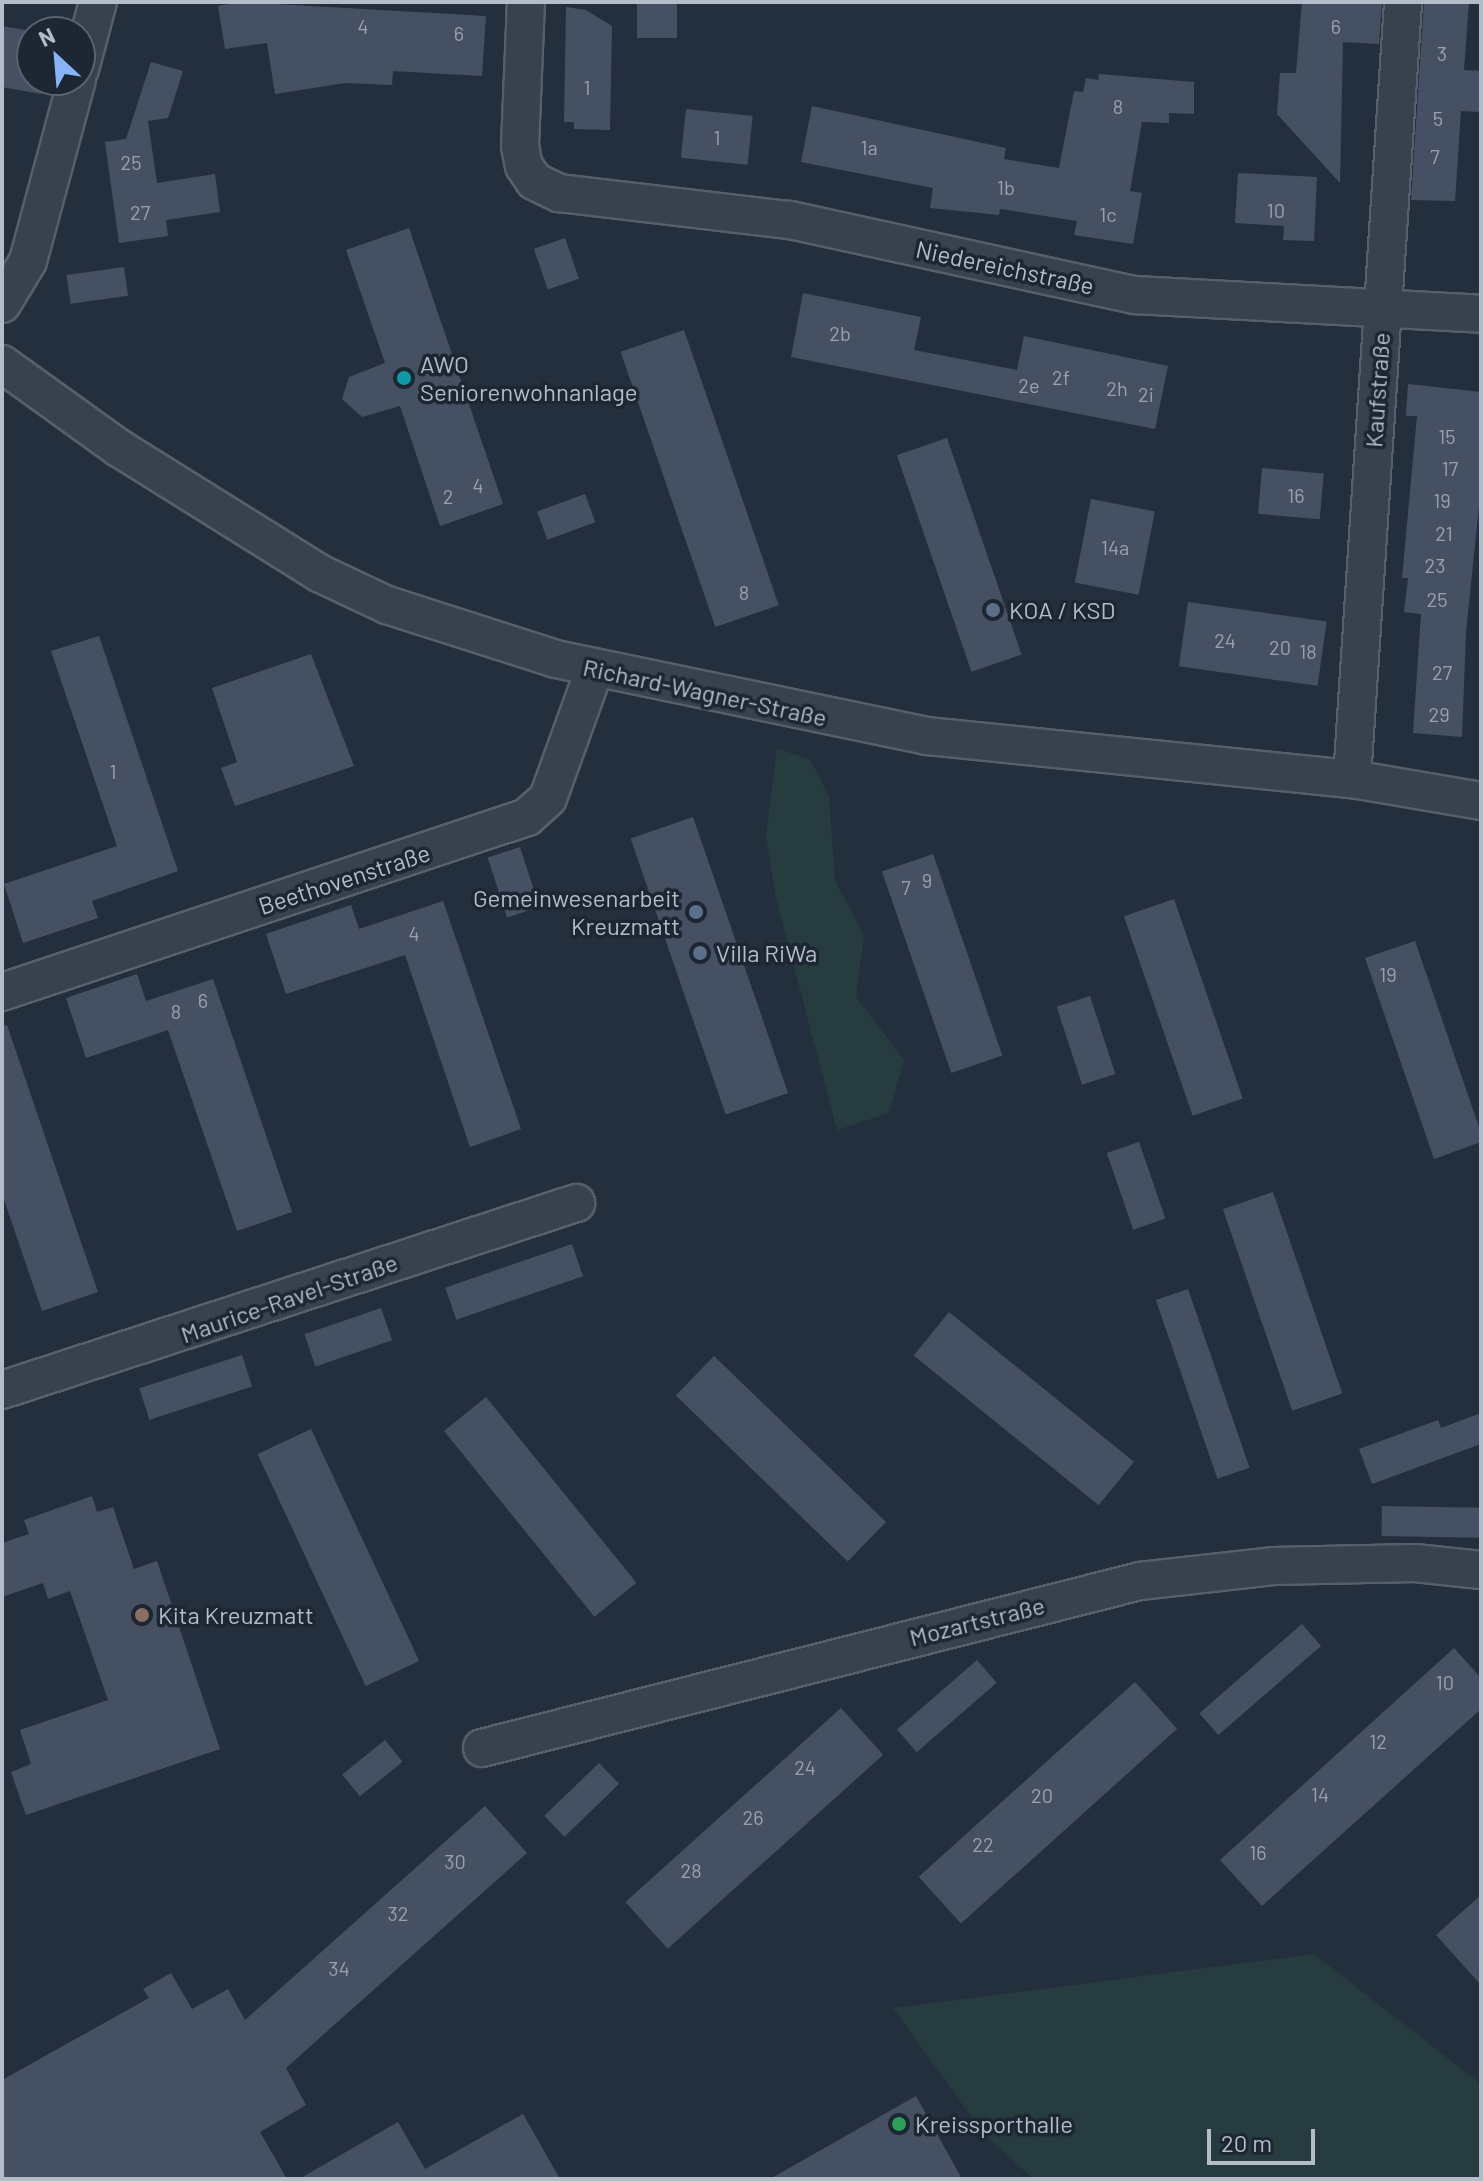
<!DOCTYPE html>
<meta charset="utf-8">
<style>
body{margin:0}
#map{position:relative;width:1483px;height:2181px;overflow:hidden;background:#242f3e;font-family:Barlow,sans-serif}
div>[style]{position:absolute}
.green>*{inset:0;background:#263c3f}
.building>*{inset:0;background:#455162;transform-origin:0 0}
.roads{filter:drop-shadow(2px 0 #565f6c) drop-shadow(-2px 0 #565f6c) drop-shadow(0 2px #565f6c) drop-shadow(0 -2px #565f6c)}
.minor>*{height:36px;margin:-18px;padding:0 18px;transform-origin:18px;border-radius:18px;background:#38414e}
.dots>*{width:22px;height:22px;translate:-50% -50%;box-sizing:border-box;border:4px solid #1d2633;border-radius:50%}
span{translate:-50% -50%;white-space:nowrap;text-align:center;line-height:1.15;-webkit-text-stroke:7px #1d2633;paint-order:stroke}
.number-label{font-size:20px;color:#98a1af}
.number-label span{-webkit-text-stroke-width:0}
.street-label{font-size:24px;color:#b4bcc9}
.poi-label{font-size:24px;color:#b4bcc9}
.left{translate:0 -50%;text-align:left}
.right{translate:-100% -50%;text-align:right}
.frame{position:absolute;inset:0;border:4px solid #b4bcc9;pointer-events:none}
.north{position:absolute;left:16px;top:16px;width:80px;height:80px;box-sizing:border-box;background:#1d2633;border:2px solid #59626f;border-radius:50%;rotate:334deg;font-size:22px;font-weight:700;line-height:32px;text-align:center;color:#b4bcc9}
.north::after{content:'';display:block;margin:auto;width:28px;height:36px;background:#8ab4f8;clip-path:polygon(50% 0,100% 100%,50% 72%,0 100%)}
.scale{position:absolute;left:1207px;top:2129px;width:108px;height:36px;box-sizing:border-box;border:4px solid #b4bcc9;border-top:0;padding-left:10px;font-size:24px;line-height:28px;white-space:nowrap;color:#b4bcc9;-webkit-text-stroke:6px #1d2633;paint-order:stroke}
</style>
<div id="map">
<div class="green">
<i style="clip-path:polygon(777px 749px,810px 759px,829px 796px,835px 880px,864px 936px,856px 997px,904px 1060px,889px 1113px,837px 1130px,776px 898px,766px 836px)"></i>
<i style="clip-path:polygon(1314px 1954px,1481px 2084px,1481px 2179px,1033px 2179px,983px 2133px,893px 2008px)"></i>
</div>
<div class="building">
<i style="clip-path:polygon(240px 2px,486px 16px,482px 76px,393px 71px,392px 85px,345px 83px,275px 94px,267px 43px,225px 49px,218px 6px)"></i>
<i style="left:637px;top:2px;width:40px;height:36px"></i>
<i style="clip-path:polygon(1302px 2px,1382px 2px,1379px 44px,1343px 42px,1340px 183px,1277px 114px,1280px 73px,1296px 73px)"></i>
<i style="clip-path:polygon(1424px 2px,1469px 2px,1464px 70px,1481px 71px,1479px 112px,1461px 111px,1455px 201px,1411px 200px)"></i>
<i style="clip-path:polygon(566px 7px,586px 10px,612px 26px,610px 130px,574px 129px,574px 122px,564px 122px)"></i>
<i style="clip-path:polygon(2px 26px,37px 32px,32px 32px,32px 80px,44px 80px,41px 94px,2px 87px)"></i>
<i style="clip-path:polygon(151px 62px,183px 71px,168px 118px,148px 121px,157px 183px,215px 174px,220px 212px,166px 220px,168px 236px,119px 243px,105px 142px,126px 139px)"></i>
<i style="clip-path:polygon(1099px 74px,1194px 82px,1194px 114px,1169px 113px,1169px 123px,1142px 122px,1130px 191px,1142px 193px,1133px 244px,1074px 235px,1077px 221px,1000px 209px,999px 215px,930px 208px,933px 188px,801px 162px,812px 106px,1006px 148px,1004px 159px,1059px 168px,1074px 91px,1083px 92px,1086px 78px,1098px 80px)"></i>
<i style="left:686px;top:109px;width:67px;height:49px;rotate:6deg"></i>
<i style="clip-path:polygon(1238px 173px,1317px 177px,1314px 241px,1283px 240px,1284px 226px,1235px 223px)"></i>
<i style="clip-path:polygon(409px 228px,503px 504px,440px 526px,400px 406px,362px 417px,342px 399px,349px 377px,385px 363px,346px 250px)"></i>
<i style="left:565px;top:238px;width:43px;height:33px;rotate:71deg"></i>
<i style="left:124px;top:267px;width:29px;height:58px;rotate:82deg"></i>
<i style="clip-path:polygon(803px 293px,921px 317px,914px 350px,1017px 370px,1024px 336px,1168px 366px,1155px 429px,791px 357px)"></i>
<i style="left:684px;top:330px;width:291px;height:67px;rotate:71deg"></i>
<i style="clip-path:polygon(1408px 384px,1481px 392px,1481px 487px,1466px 632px,1462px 737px,1413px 733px,1421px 614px,1404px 612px,1408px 578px,1402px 578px,1417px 416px,1406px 416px)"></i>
<i style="left:947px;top:438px;width:229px;height:53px;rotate:71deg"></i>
<i style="left:1262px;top:468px;width:62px;height:46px;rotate:5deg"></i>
<i style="left:585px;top:494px;width:30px;height:51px;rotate:70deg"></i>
<i style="left:1091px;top:499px;width:65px;height:85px;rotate:11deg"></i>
<i style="left:1188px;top:602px;width:140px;height:65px;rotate:8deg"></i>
<i style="clip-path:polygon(99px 636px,178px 871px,92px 901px,98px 918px,23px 943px,4px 884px,117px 846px,51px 651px)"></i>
<i style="clip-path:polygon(311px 654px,354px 766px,235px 806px,221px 768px,237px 762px,212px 688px)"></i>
<i style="left:693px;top:817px;width:292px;height:66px;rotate:71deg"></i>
<i style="left:520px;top:847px;width:63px;height:34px;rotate:72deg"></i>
<i style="left:933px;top:854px;width:213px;height:54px;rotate:71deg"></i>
<i style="left:1174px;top:899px;width:211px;height:53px;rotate:71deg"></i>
<i style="clip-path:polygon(443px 901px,521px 1129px,470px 1147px,405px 955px,286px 994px,266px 934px,351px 905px,359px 929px)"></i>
<i style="clip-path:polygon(1415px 941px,1481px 1133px,1481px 1142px,1434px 1159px,1365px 958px)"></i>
<i style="clip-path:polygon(137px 974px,146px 1001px,213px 979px,292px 1212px,237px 1231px,168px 1030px,86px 1058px,66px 998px)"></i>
<i style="left:1090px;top:996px;width:82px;height:35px;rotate:72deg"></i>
<i style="clip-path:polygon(7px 1025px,98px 1292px,42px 1311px,2px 1194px,2px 1026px)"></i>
<i style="left:1139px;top:1142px;width:81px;height:34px;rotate:71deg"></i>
<i style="left:1273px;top:1192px;width:213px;height:53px;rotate:71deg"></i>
<i style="left:572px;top:1244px;width:34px;height:134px;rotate:71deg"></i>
<i style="left:1188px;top:1289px;width:189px;height:34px;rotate:71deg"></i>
<i style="left:381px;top:1308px;width:34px;height:81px;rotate:71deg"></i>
<i style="left:949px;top:1312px;width:238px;height:56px;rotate:39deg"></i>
<i style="left:242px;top:1355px;width:33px;height:108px;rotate:72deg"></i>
<i style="left:714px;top:1356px;width:239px;height:55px;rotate:44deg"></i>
<i style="left:486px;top:1397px;width:239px;height:54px;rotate:51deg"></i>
<i style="clip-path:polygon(1481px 1413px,1481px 1444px,1372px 1484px,1359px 1449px,1438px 1420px,1441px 1428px)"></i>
<i style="left:311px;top:1429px;width:256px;height:59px;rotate:65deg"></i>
<i style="clip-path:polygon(92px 1496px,97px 1512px,113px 1507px,134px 1569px,157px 1561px,220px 1749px,26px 1815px,11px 1772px,31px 1764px,20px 1730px,108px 1700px,70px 1591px,48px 1599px,43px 1583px,2px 1597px,2px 1543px,29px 1534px,24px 1520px)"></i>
<i style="left:1382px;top:1506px;width:98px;height:30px;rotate:1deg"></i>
<i style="left:1302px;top:1624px;width:29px;height:136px;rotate:49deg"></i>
<i style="clip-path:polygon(1454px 1648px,1481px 1678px,1481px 1709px,1262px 1906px,1220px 1860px)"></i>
<i style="left:977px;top:1660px;width:30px;height:106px;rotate:49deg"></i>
<i style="left:1135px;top:1682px;width:63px;height:291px;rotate:48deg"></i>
<i style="left:841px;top:1708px;width:63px;height:290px;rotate:48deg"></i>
<i style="left:385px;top:1740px;width:28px;height:55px;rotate:51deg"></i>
<i style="left:599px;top:1763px;width:29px;height:76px;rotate:46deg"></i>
<i style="clip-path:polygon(485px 1806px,527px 1853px,286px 2068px,306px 2105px,260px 2132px,287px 2179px,2px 2179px,2px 2080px,149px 1998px,143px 1989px,171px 1973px,192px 2009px,228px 1989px,245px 2020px)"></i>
<i style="clip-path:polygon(1481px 1895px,1481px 1985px,1436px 1935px)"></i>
<i style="clip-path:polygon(916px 2096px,962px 2179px,770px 2179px)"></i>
<i style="clip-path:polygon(523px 2114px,560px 2179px,299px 2179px,398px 2122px,425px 2169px)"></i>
</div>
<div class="roads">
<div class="minor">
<i style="left:526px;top:2px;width:144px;rotate:92.4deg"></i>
<i style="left:520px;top:146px;width:20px;rotate:79deg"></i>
<i style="left:524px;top:166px;width:18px;rotate:56deg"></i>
<i style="left:534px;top:181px;width:28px;rotate:26deg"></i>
<i style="left:559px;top:193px;width:233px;rotate:6.7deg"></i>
<i style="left:790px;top:220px;width:353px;rotate:12.3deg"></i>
<i style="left:1135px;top:295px;width:347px;rotate:3.1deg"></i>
<i style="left:80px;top:69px;width:69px;rotate:-75deg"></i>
<i style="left:2px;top:304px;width:50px;rotate:-58.8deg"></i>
<i style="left:28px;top:261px;width:188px;rotate:-74.9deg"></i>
<i style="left:2px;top:364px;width:144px;rotate:35.7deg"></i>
<i style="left:119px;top:448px;width:236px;rotate:32deg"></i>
<i style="left:319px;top:573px;width:75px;rotate:25.2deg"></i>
<i style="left:387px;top:605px;width:177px;rotate:17.7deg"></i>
<i style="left:556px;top:659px;width:379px;rotate:11.7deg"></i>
<i style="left:927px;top:736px;width:427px;rotate:5.8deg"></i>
<i style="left:1352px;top:779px;width:131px;rotate:9.7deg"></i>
<i style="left:1352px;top:779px;width:779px;rotate:-86.24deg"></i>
<i style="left:2px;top:992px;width:553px;rotate:-18.43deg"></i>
<i style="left:527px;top:817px;width:28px;rotate:-42deg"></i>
<i style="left:548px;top:798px;width:138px;rotate:-70.1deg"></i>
<i style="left:2px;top:1390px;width:604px;rotate:-18.04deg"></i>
<i style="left:482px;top:1748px;width:679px;rotate:-14.24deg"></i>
<i style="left:1140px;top:1581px;width:134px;rotate:-6.4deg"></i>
<i style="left:1273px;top:1566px;width:142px;rotate:-1.2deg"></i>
<i style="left:1415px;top:1563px;width:66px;rotate:6.1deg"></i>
</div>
</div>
<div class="dots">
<i style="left:404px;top:378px;background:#0f9aa8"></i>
<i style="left:993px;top:610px;background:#5c6f8a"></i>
<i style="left:696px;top:912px;background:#5c6f8a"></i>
<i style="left:700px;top:953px;background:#5c6f8a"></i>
<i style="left:142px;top:1615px;background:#8d6e63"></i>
<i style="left:899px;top:2124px;background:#2e9e5b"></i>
</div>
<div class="number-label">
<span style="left:363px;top:26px">4</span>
<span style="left:1336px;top:26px">6</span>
<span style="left:459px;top:33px">6</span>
<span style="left:1442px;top:53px">3</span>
<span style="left:587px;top:87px">1</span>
<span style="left:1118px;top:106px">8</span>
<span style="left:1438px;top:118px">5</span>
<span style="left:717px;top:137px">1</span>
<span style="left:869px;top:147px">1a</span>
<span style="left:1435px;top:156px">7</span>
<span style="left:131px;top:162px">25</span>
<span style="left:1006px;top:187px">1b</span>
<span style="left:1276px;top:210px">10</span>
<span style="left:140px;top:212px">27</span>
<span style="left:1108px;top:214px">1c</span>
<span style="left:840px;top:333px">2b</span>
<span style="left:1061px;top:377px">2f</span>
<span style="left:1029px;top:385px">2e</span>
<span style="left:1117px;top:388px">2h</span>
<span style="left:1146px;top:394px">2i</span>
<span style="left:1447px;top:436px">15</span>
<span style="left:1450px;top:468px">17</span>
<span style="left:478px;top:485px">4</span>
<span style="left:1296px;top:495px">16</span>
<span style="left:448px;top:496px">2</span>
<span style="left:1442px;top:500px">19</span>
<span style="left:1444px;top:533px">21</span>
<span style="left:1115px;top:547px">14a</span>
<span style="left:1435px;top:565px">23</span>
<span style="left:744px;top:592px">8</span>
<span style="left:1437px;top:599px">25</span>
<span style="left:1225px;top:640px">24</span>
<span style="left:1280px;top:647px">20</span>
<span style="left:1308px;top:651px">18</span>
<span style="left:1442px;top:672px">27</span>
<span style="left:1439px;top:714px">29</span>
<span style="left:113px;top:771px">1</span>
<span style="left:927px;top:880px">9</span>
<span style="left:906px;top:887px">7</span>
<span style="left:414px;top:933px">4</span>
<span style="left:1388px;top:974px">19</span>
<span style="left:203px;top:1000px">6</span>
<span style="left:176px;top:1011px">8</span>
<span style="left:1445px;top:1682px">10</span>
<span style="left:1378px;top:1741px">12</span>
<span style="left:805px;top:1767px">24</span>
<span style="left:1320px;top:1794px">14</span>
<span style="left:1042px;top:1795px">20</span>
<span style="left:753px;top:1817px">26</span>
<span style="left:983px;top:1844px">22</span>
<span style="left:1258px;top:1852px">16</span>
<span style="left:455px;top:1861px">30</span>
<span style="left:691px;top:1870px">28</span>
<span style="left:398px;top:1913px">32</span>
<span style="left:339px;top:1968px">34</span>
</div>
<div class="street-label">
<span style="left:1005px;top:267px;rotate:12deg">Niedereichstraße</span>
<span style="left:1377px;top:390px;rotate:-86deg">Kaufstraße</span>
<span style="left:705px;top:692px;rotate:12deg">Richard-Wagner-Straße</span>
<span style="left:344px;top:879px;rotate:-18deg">Beethovenstraße</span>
<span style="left:289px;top:1298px;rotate:-19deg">Maurice-Ravel-Straße</span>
<span style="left:977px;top:1621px;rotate:-14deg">Mozartstraße</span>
</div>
<div class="poi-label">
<span class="left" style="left:420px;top:378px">AWO<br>Seniorenwohnanlage</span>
<span class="left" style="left:1009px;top:610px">KOA / KSD</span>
<span class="right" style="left:680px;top:912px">Gemeinwesenarbeit<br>Kreuzmatt</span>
<span class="left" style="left:716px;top:953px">Villa RiWa</span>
<span class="left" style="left:158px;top:1615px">Kita Kreuzmatt</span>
<span class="left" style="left:915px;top:2124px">Kreissporthalle</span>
</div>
<div class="frame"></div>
<div class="north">N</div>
<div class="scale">20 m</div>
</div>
